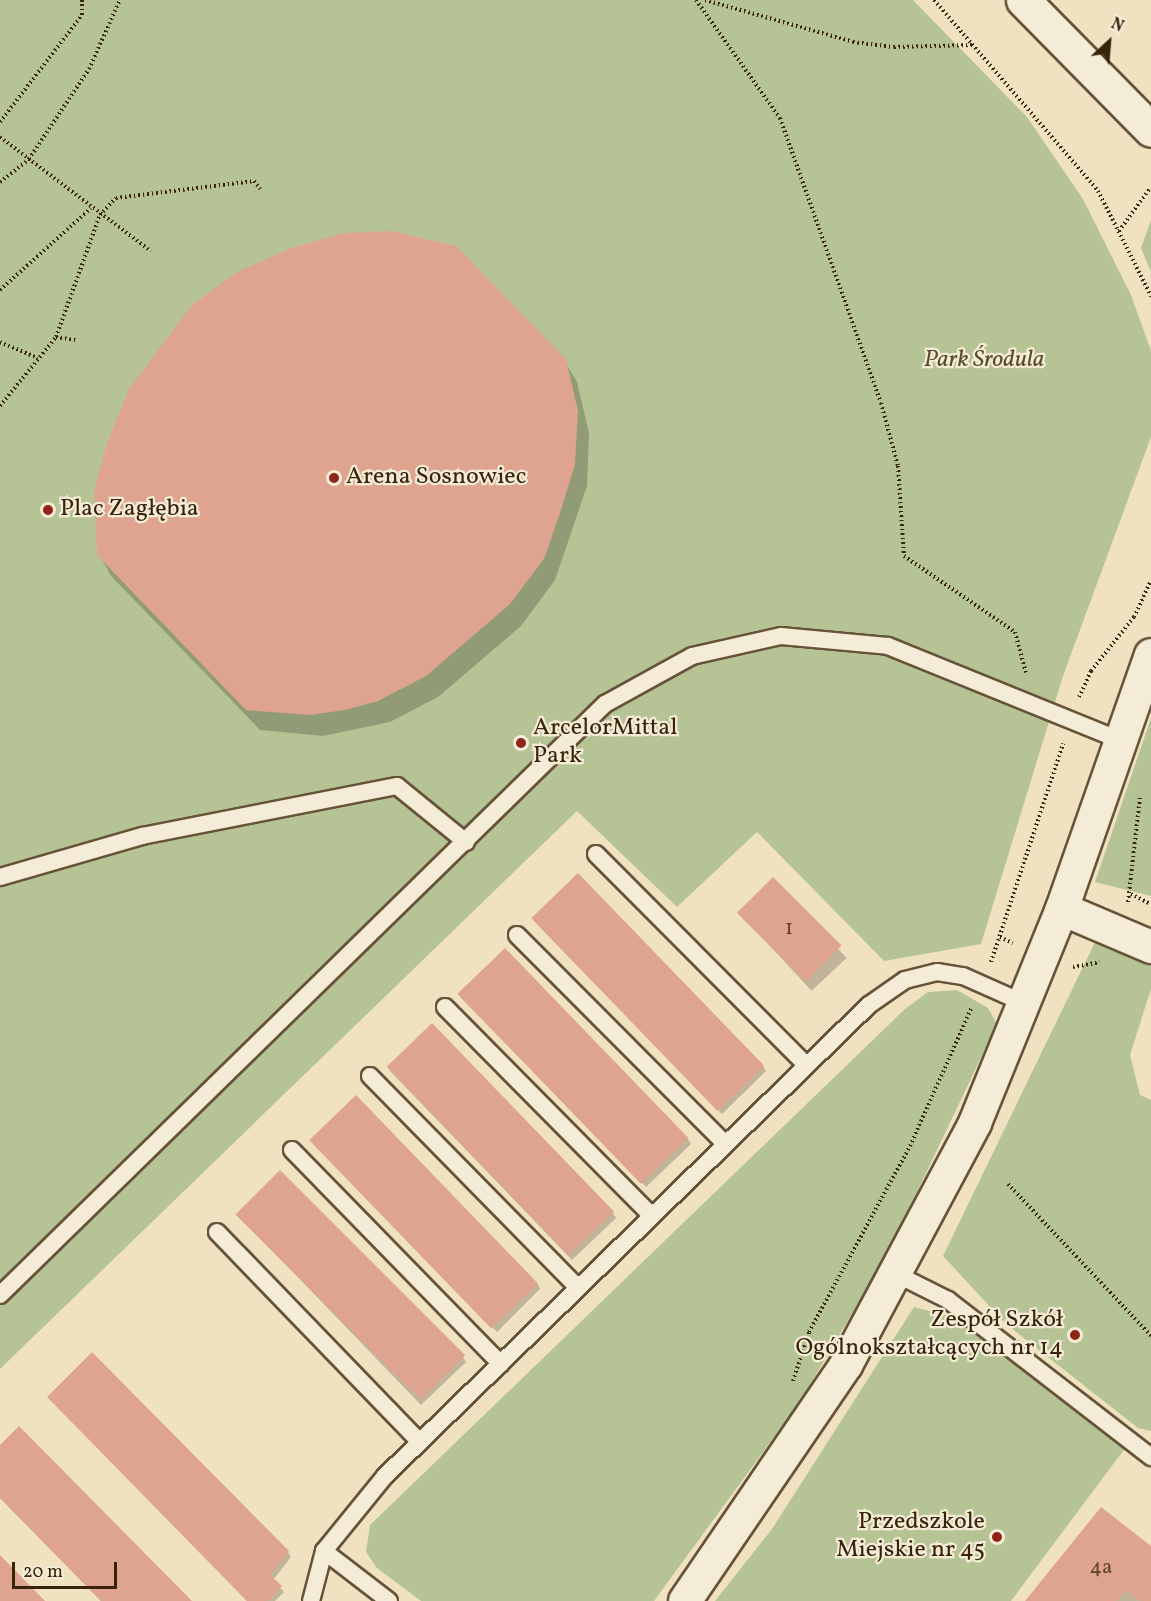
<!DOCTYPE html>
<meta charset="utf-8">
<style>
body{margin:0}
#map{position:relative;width:1151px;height:1601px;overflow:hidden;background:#f0e2c1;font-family:Vollkorn,serif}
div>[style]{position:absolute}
.green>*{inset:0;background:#b6c495}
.shadow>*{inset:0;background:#0003;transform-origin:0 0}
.building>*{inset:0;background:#dfa48f;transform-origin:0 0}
.path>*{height:4px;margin-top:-2px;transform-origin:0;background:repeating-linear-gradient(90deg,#38230b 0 1.5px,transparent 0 4.5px)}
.roads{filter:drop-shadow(2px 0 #665338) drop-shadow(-2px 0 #665338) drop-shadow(0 2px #665338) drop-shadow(0 -2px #665338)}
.service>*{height:16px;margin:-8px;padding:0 8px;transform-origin:8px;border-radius:8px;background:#f5ecd7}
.minor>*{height:32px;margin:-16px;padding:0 16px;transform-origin:16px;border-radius:16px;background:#f5ecd7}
.tertiary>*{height:33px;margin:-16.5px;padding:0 16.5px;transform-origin:16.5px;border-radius:16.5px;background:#f5ecd7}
.dots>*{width:16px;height:16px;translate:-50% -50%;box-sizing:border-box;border:3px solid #f5ecd7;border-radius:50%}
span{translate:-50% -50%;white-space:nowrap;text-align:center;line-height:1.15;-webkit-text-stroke:4.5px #f5ecd7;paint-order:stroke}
.number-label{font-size:21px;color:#62432c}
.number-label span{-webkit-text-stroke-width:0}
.park-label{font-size:24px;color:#584b2e;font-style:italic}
.poi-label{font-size:24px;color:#38230b}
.left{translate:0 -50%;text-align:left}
.right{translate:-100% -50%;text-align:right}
.north{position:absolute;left:1079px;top:12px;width:60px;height:60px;-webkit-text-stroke:4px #f5ecd7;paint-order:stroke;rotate:26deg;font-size:16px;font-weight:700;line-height:24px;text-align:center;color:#38230b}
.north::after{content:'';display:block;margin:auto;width:21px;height:27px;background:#38230b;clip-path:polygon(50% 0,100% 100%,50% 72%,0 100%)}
.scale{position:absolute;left:12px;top:1562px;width:105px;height:27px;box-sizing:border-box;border:3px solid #38230b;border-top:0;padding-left:8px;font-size:18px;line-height:21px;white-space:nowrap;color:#38230b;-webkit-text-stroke:4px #f5ecd7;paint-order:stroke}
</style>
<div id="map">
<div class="green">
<i style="clip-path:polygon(0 0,913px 0,1027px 117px,1083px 199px,1131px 295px,1151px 351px,1151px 437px,1063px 676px,981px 944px,884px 961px,757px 832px,677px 907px,577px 811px,0 1369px)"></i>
<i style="clip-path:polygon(1151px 220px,1151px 272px,1141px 248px)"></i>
<i style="clip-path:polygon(1151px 718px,1151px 896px,1095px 882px)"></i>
<i style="clip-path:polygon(1097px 938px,1151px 959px,1151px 989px,1130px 1055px,1140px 1095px,1151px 1100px,1151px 1431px,1138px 1428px,1006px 1324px,943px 1256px)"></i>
<i style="clip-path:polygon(957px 990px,988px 1008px,997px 1024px,887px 1255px,799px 1403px,654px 1601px,421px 1601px,377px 1568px,366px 1552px,370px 1525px,905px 1009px,928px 992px)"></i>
<i style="clip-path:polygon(914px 1307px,952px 1317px,1126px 1447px,1011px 1601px,715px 1601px,772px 1529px)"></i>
</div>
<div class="shadow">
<i style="clip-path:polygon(564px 360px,577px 382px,589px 433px,587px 486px,555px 580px,521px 626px,438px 697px,390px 722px,323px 736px,260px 730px,111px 576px,99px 554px)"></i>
<i style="left:773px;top:879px;width:108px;height:48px;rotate:47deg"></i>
<i style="clip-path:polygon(536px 923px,763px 1066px,766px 1071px,722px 1114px)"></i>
<i style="clip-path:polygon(505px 950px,688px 1139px,691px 1144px,646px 1187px,462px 999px,459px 994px)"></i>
<i style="clip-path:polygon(432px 1025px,613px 1213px,616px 1218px,572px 1260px,390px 1071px,388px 1066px)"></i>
<i style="clip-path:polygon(312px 1142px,538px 1284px,540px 1289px,497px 1332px)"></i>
<i style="clip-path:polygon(237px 1214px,463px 1357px,466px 1362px,421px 1405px)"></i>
<i style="clip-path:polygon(49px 1398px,288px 1552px,291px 1557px,273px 1580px,284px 1592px,275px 1601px,247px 1601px)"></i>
<i style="clip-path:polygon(0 1447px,189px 1601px,101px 1601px,0 1498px)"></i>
<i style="clip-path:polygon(1151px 1548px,1151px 1601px,1027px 1601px)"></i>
</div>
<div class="building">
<i style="clip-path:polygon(392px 231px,456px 246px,566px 359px,578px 411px,575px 464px,560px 513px,544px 559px,509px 605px,426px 676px,378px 701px,345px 710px,310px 715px,246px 710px,97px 555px,94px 492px,107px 443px,129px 389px,192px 305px,237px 272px,294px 247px,345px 233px)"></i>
<i style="left:578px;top:873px;width:268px;height:65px;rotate:46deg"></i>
<i style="left:773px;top:877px;width:97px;height:51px;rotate:45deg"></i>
<i style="left:505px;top:948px;width:264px;height:66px;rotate:46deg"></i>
<i style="left:432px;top:1023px;width:262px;height:63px;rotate:46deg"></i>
<i style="left:356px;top:1095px;width:262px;height:65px;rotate:46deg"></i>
<i style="left:280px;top:1170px;width:262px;height:63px;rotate:45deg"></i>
<i style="clip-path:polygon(92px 1352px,289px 1551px,270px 1575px,282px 1586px,268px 1601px,247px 1601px,47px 1397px)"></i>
<i style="clip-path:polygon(19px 1426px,192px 1601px,101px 1601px,0 1498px,0 1445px)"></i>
<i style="clip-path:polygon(1101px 1507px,1151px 1546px,1151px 1601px,1140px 1601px,1126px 1590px,1117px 1601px,1025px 1601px)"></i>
<i style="clip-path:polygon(0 1555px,45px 1601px,0 1601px)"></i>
</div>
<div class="path">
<i style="left:696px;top:0;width:145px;rotate:54.6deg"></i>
<i style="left:780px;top:118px;width:302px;rotate:70.5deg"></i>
<i style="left:881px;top:403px;width:65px;rotate:74.9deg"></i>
<i style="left:898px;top:466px;width:90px;rotate:86.2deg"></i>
<i style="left:904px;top:556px;width:135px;rotate:34.4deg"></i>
<i style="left:1015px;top:632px;width:42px;rotate:75deg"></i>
<i style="left:705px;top:0;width:154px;rotate:15.8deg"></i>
<i style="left:853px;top:42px;width:41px;rotate:7deg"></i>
<i style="left:894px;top:47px;width:79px;rotate:-1.5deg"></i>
<i style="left:934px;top:0;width:252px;rotate:49.3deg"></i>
<i style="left:1098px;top:191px;width:118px;rotate:63.2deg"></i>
<i style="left:0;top:122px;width:135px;rotate:-52.5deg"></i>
<i style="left:82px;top:15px;width:15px;rotate:-90deg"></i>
<i style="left:0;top:137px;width:189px;rotate:37.1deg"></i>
<i style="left:0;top:182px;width:37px;rotate:-38deg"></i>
<i style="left:29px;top:159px;width:108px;rotate:-56.3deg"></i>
<i style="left:89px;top:69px;width:76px;rotate:-65.8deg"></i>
<i style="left:1119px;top:231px;width:54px;rotate:-54deg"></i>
<i style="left:0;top:290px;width:122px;rotate:-42deg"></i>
<i style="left:56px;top:337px;width:130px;rotate:-70.2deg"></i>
<i style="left:100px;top:215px;width:23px;rotate:-47deg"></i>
<i style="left:116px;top:198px;width:139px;rotate:-7deg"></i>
<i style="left:254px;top:181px;width:10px;rotate:53deg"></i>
<i style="left:0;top:342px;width:41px;rotate:22.8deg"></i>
<i style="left:0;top:406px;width:89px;rotate:-50.9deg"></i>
<i style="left:56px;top:337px;width:20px;rotate:9deg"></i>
<i style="left:1079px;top:697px;width:29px;rotate:-65deg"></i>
<i style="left:1091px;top:671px;width:69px;rotate:-51.5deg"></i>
<i style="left:1134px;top:617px;width:40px;rotate:-65deg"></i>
<i style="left:1131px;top:894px;width:22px;rotate:27deg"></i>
<i style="left:1128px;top:902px;width:107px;rotate:-83.5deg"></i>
<i style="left:1000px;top:937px;width:14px;rotate:25deg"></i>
<i style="left:991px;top:962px;width:230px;rotate:-71.7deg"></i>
<i style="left:1073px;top:967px;width:27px;rotate:-10deg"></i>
<i style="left:1008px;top:1184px;width:209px;rotate:46.7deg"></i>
<i style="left:793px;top:1381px;width:52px;rotate:-71.9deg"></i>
<i style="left:809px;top:1332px;width:212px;rotate:-61.5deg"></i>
<i style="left:910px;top:1146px;width:152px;rotate:-66deg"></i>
</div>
<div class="roads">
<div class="service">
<i style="left:596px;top:854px;width:298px;rotate:45.1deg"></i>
<i style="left:0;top:877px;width:148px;rotate:-16.1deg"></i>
<i style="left:142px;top:836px;width:260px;rotate:-11.1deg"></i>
<i style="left:397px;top:786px;width:89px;rotate:39.1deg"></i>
<i style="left:517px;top:935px;width:295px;rotate:45.1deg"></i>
<i style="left:445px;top:1007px;width:294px;rotate:45.3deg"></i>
<i style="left:370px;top:1076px;width:297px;rotate:45.5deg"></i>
<i style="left:292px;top:1150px;width:299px;rotate:45.7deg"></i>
<i style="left:217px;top:1232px;width:292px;rotate:46deg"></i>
<i style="left:898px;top:1275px;width:56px;rotate:26.6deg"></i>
<i style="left:948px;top:1300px;width:257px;rotate:37.7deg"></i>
<i style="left:0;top:1295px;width:846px;rotate:-44.33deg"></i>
<i style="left:605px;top:704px;width:99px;rotate:-28.9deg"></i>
<i style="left:692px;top:656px;width:91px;rotate:-12.7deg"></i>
<i style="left:781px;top:636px;width:107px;rotate:5.3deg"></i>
<i style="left:888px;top:646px;width:253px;rotate:22.1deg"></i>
<i style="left:324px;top:1551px;width:82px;rotate:37.6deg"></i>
<i style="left:311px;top:1601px;width:52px;rotate:-75.4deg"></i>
<i style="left:324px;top:1551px;width:97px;rotate:-50.9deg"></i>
<i style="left:385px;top:1476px;width:675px;rotate:-44.22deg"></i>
<i style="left:869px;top:1005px;width:44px;rotate:-34.8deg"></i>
<i style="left:905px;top:980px;width:33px;rotate:-14deg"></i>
<i style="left:937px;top:972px;width:26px;rotate:9deg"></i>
<i style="left:963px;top:976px;width:69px;rotate:24deg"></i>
</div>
<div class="minor">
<i style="left:1062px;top:909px;width:97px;rotate:23.1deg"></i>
<i style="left:685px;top:1601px;width:286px;rotate:-55.7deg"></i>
<i style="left:846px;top:1365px;width:274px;rotate:-61.9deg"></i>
<i style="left:975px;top:1123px;width:231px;rotate:-67.9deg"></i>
<i style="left:1062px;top:909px;width:269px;rotate:-70.7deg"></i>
</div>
<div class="tertiary">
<i style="left:1023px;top:0;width:182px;rotate:45.4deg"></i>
</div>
</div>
<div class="dots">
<i style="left:334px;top:478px;background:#8f2418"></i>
<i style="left:48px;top:510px;background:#8f2418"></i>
<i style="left:521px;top:743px;background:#8f2418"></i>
<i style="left:1075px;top:1335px;background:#8f2418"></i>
<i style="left:997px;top:1537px;background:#8f2418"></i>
</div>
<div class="number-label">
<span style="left:789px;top:929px">1</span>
<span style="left:1101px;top:1568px">4a</span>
</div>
<div class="park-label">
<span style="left:984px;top:361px">Park Środula</span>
</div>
<div class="poi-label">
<span class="left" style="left:346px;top:478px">Arena Sosnowiec</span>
<span class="left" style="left:60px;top:510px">Plac Zagłębia</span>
<span class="left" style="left:533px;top:743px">ArcelorMittal<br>Park</span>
<span class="right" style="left:1063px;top:1335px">Zespół Szkół<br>Ogólnokształcących nr 14</span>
<span class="right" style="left:985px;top:1537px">Przedszkole<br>Miejskie nr 45</span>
</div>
<div class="north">N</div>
<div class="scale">20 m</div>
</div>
